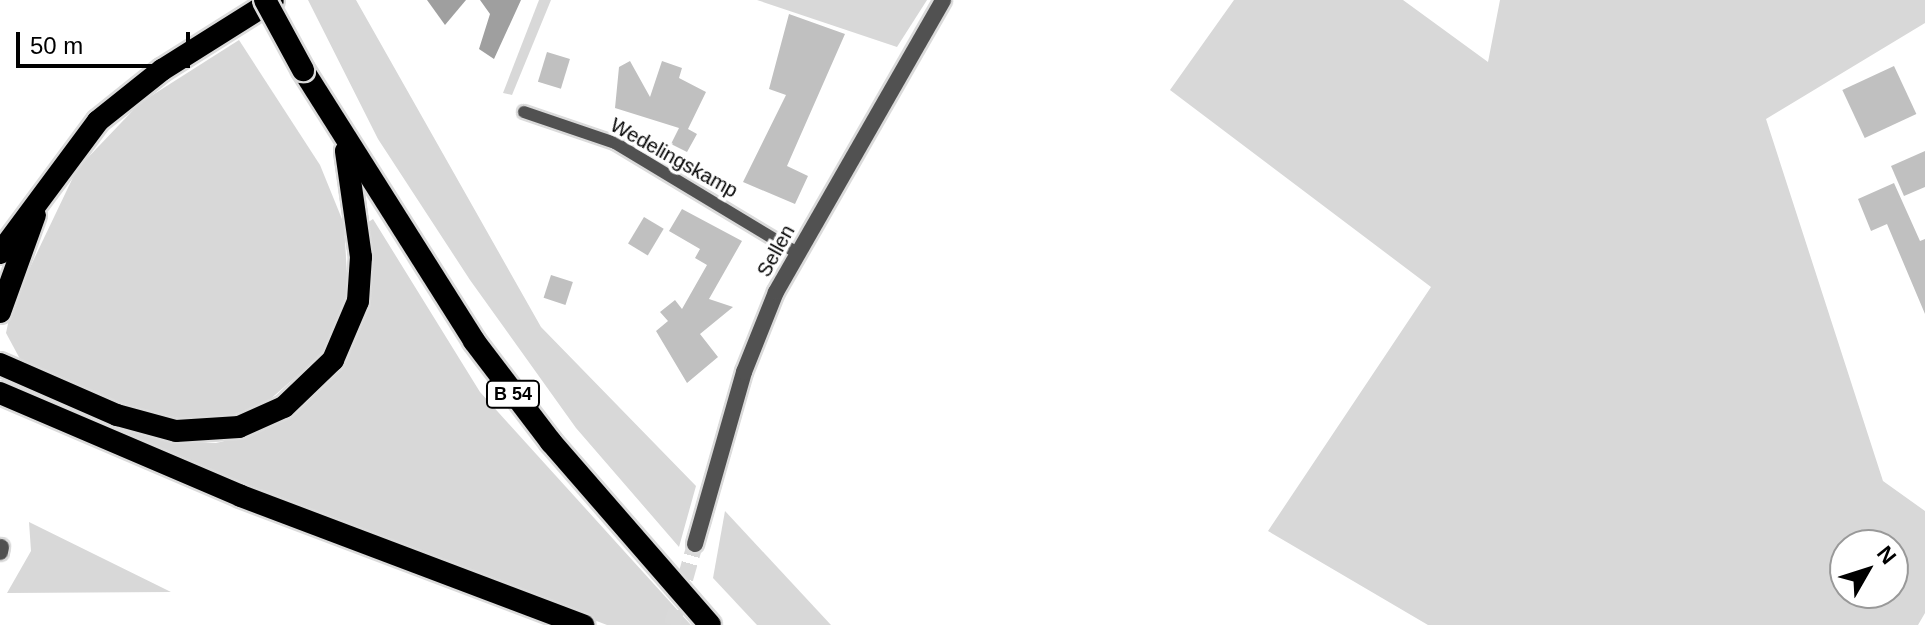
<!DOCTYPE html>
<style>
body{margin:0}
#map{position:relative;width:1925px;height:625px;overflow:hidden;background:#fff;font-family:Helvetica,sans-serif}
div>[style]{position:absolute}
.green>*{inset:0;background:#d8d8d8}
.water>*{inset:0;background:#9f9f9f}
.building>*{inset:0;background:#c0c0c0;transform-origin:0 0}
.minor-tunnel>*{height:16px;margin-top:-8px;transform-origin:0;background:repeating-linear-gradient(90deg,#d9d9d9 0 16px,transparent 0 24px)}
.roads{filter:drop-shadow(2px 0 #dbdbdb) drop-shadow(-2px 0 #dbdbdb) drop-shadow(0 2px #dbdbdb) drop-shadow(0 -2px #dbdbdb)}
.service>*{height:12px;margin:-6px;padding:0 6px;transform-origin:6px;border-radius:6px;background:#515151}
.minor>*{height:16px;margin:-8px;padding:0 8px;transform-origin:8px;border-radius:8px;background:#515151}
.trunk>*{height:22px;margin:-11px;padding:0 11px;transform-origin:11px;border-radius:11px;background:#000}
.bridges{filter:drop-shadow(2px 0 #dbdbdb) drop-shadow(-2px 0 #dbdbdb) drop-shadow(0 2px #dbdbdb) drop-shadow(0 -2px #dbdbdb)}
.trunk-bridge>*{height:22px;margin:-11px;padding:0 11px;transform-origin:11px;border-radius:11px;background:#000}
span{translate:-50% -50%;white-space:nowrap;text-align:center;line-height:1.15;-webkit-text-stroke:7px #fff;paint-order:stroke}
.shield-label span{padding:2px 6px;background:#fff;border:2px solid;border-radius:6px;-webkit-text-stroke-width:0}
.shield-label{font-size:18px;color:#000;font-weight:700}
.street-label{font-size:20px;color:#000}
.north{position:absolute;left:1829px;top:529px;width:80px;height:80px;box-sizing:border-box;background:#fff;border:2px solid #999;border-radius:50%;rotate:51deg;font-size:22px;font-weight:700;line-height:32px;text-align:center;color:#000}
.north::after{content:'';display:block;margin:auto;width:28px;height:36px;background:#000;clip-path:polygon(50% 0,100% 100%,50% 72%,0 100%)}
.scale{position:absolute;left:16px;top:32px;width:174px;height:36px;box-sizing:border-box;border:4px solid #000;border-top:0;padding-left:10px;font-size:24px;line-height:28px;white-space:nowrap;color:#000;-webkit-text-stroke:6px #fff;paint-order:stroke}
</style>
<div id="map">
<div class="green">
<i style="clip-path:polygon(308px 0,356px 0,541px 327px,696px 486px,679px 547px,576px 428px,470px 280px,378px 139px)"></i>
<i style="clip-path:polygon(539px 0,551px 0,512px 95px,503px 93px)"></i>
<i style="clip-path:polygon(757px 0,927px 0,897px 47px)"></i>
<i style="clip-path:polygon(evenodd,1234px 0,1403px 0,1488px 62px,1500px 0,1925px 0,1925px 23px,1766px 119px,1883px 481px,1925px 511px,1925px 613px,1918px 625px,1428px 625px,1268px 531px,1431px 287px,1170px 90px,1234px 0,1845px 545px,1893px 545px,1893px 593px,1845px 593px,1845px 545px)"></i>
<i style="clip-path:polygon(239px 40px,320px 165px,344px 224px,348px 291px,322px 354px,267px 402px,227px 417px,188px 420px,127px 407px,20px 359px,6px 333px,12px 305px,77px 169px,140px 103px)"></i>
<i style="clip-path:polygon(373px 219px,480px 392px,691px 625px,607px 625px,220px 477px,7px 384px,9px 379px,161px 440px,216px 443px,258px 433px,307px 403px,350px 350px,369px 296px,367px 223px)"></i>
<i style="clip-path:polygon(725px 511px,831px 625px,757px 625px,713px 578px)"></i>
<i style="clip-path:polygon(29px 522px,171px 592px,7px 593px,31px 551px)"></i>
</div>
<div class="water">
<i style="clip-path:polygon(427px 0,466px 0,445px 25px)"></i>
<i style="clip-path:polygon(480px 0,521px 0,494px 59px,479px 49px,490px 14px)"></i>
</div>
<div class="building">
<i style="clip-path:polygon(789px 14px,845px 34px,787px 166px,808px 176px,795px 204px,743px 182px,786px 95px,769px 89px)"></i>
<i style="left:547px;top:52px;width:24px;height:31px;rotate:17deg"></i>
<i style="clip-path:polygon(630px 61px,650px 97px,662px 61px,682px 68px,679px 78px,706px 92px,688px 129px,697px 134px,687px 152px,671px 144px,679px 128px,615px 108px,619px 67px)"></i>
<i style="left:1894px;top:66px;width:53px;height:57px;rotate:65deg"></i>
<i style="clip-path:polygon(1925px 151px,1925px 187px,1904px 196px,1891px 166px)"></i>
<i style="clip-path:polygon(1894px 183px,1920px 241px,1925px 239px,1925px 314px,1887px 224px,1871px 231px,1858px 199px)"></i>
<i style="clip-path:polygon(682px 209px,742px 241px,709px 299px,733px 307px,700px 334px,718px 357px,687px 383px,656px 331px,668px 321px,660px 312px,675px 300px,682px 309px,707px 265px,695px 258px,700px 249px,669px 231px)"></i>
<i style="left:644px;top:217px;width:23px;height:31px;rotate:31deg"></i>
<i style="left:551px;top:275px;width:23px;height:24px;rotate:18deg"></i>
</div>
<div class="minor-tunnel">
<i style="left:672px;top:625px;width:84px;rotate:-74.1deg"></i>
</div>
<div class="roads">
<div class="service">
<i style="left:524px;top:112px;width:96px;rotate:18.8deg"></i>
<i style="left:615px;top:143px;width:213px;rotate:31.1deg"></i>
</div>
<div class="minor">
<i style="left:695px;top:544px;width:179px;rotate:-74.1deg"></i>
<i style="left:744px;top:372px;width:86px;rotate:-68.2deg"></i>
<i style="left:776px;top:292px;width:336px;rotate:-60.2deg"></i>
<i style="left:0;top:552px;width:5px;rotate:-79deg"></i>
</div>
<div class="trunk">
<i style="left:303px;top:70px;width:320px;rotate:57.7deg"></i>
<i style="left:474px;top:341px;width:127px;rotate:52.7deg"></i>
<i style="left:551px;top:442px;width:242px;rotate:49deg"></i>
<i style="left:0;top:253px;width:164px;rotate:-53.4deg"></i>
<i style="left:98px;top:121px;width:82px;rotate:-38.6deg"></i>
<i style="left:162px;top:70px;width:131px;rotate:-32.2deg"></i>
<i style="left:0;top:312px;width:103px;rotate:-70.2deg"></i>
<i style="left:0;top:364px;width:128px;rotate:23.6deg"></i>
<i style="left:117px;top:415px;width:61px;rotate:15.2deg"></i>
<i style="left:176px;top:431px;width:63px;rotate:-3.6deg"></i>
<i style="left:239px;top:427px;width:49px;rotate:-24deg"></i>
<i style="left:284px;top:407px;width:68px;rotate:-43.8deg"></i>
<i style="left:333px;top:360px;width:64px;rotate:-67deg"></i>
<i style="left:358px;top:301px;width:44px;rotate:-86.1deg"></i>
<i style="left:361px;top:257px;width:107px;rotate:-98.1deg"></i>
<i style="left:0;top:393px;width:262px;rotate:23.1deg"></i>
<i style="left:241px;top:496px;width:366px;rotate:20.7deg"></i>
</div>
</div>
<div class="bridges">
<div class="trunk-bridge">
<i style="left:265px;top:0;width:80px;rotate:61.5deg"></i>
</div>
</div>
<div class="shield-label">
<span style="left:513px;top:394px">B 54</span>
</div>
<div class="street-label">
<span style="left:674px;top:158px;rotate:29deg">Wedelingskamp</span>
<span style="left:776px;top:251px;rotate:-61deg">Sellen</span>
</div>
<div class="north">N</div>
<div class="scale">50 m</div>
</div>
